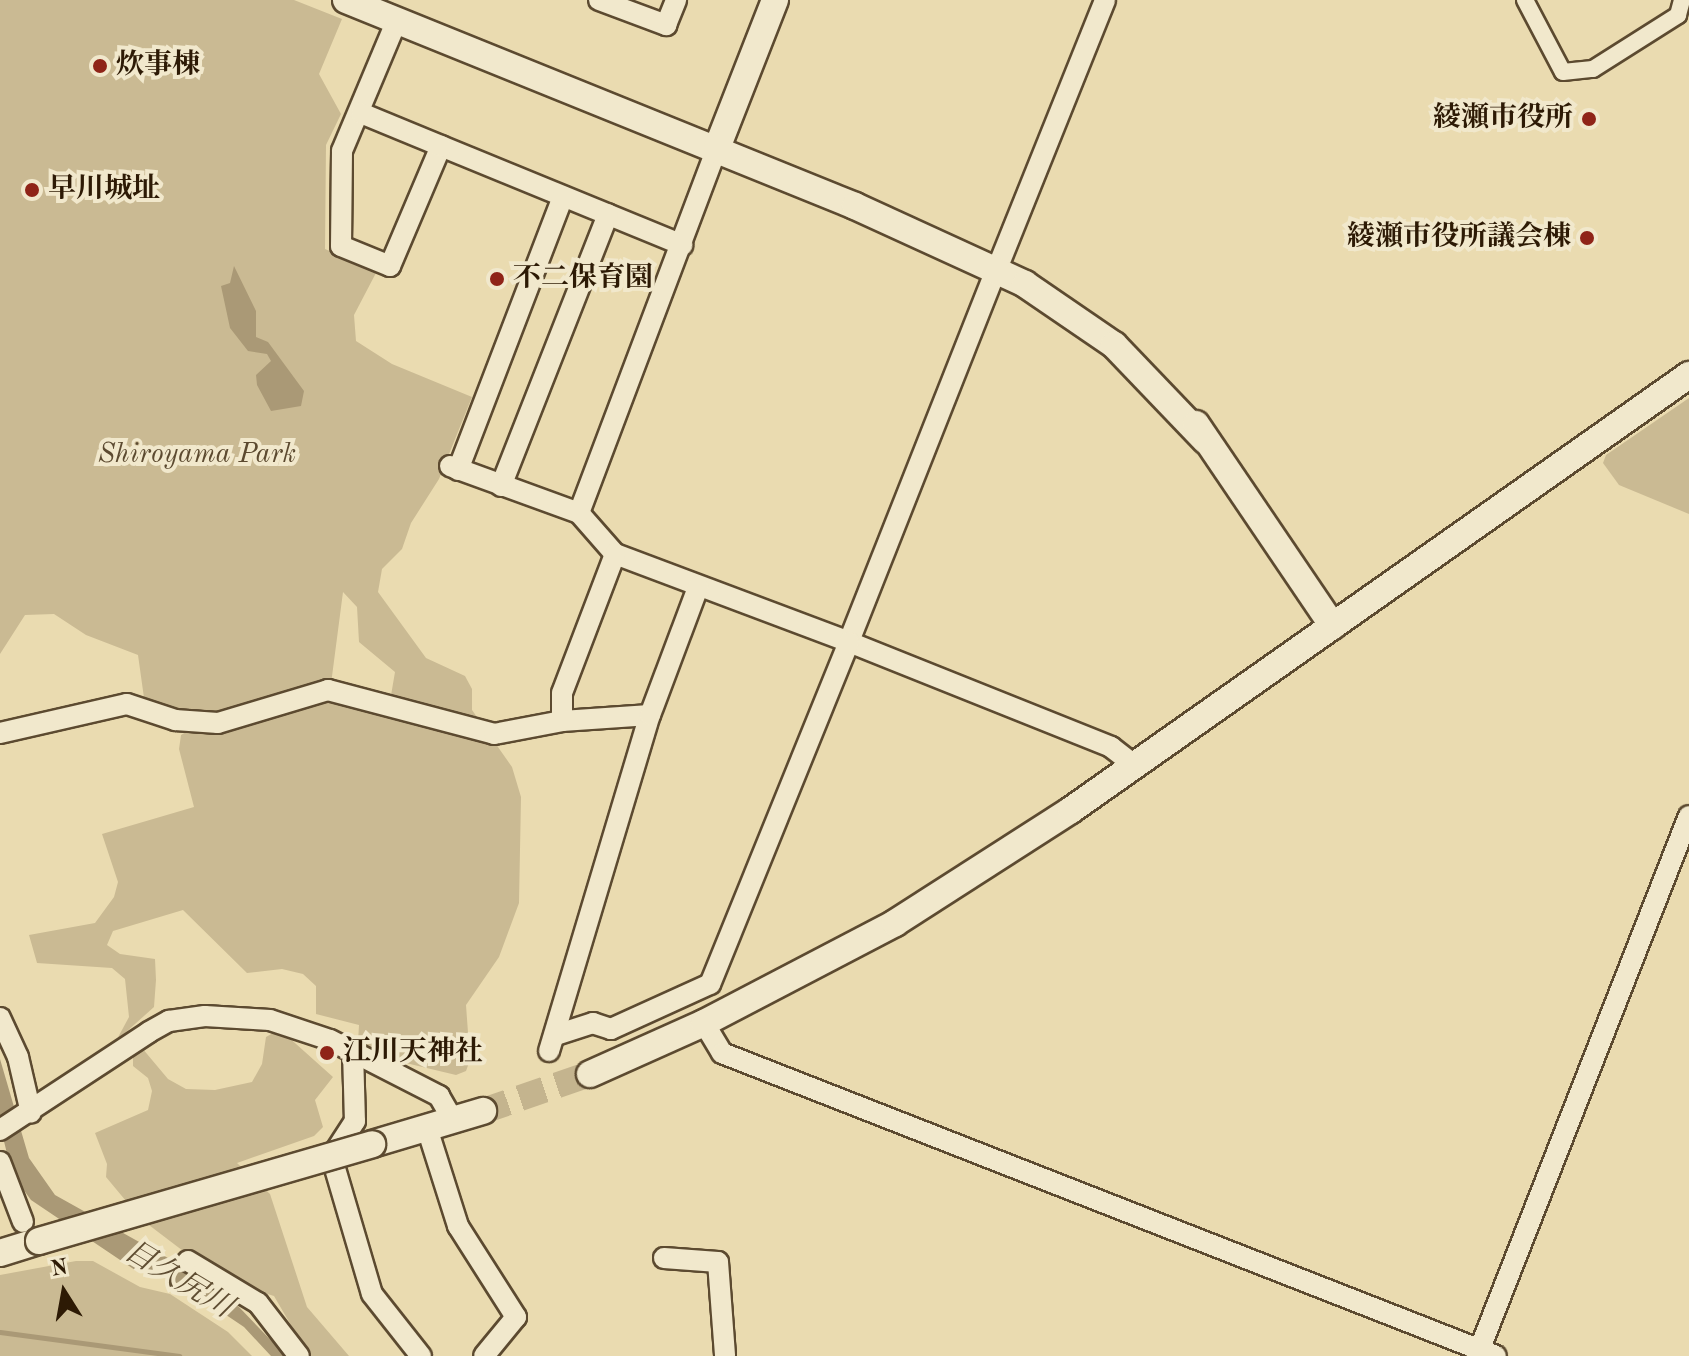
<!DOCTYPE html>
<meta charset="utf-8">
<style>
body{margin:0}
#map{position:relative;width:1689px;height:1356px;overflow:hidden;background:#eadbb0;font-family:"Old Standard TT","Noto Serif JP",serif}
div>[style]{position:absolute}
.green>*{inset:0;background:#caba93}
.water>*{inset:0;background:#aa9976}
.stream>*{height:5px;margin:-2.5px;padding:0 2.5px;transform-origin:2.5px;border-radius:2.5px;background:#aa9976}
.tertiary-tunnel>*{height:26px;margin-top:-13px;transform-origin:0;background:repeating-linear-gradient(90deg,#c4b48e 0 26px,transparent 0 39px)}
.roads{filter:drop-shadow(2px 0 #5c4a30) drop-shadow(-2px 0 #5c4a30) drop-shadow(0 2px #5c4a30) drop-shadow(0 -2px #5c4a30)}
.pedestrian>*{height:16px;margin:-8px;padding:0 8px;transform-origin:8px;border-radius:8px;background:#f1e8cc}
.minor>*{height:20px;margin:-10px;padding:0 10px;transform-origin:10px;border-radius:10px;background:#f1e8cc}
.tertiary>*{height:26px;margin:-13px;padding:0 13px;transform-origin:13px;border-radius:13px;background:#f1e8cc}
.bridges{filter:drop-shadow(2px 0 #5c4a30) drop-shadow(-2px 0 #5c4a30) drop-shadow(0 2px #5c4a30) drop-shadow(0 -2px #5c4a30)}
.tertiary-bridge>*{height:26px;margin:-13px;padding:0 13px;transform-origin:13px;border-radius:13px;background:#f1e8cc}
.dots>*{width:22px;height:22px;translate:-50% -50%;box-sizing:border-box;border:4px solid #f1e8cc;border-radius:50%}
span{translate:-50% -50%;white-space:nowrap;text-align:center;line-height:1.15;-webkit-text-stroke:8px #f1e8cc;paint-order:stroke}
.poi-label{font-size:28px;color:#2d1a05;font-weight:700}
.left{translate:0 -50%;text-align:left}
.right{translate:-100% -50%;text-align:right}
.park-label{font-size:28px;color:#5c4a30;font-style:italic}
.water-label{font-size:30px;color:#5f4d32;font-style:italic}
.north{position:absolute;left:24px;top:1252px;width:80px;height:80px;-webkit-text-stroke:6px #f1e8cc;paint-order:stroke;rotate:349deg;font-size:22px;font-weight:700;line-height:32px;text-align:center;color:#2d1a05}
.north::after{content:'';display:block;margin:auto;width:28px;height:36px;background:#2d1a05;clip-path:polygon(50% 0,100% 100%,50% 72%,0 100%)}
</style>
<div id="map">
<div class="green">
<i style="clip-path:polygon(evenodd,0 0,294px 0,342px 19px,319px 74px,341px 114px,326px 145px,325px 249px,377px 271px,354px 315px,356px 341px,392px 364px,472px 397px,439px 479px,411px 523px,402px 549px,382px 569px,378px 592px,426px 658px,465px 676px,472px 689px,472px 710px,512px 767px,521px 797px,519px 903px,499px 957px,466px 1005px,470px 1060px,466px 1071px,456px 1075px,368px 1054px,358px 1042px,359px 1025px,316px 1014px,316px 986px,303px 974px,282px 969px,247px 973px,183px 910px,113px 931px,107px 945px,120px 954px,155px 959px,156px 980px,154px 1007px,116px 1041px,129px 1017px,125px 979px,112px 968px,37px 963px,29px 935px,95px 923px,114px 897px,118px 882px,102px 834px,194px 807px,179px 749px,181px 735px,208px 719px,145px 705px,138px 655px,86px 635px,54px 614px,25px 615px,0 654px,0 0,343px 592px,357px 607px,359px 642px,395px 672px,388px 713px,331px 684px,343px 592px)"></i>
<i style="clip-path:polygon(1689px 398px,1689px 514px,1619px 485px,1603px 463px,1606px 455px)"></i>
<i style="clip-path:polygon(275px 1032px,286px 1035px,333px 1077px,315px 1100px,323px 1127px,314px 1136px,237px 1163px,270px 1194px,307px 1307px,349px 1356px,309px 1356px,274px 1296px,220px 1279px,141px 1219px,106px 1177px,107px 1164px,95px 1133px,148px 1110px,152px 1091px,148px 1078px,133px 1066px,133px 1053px,142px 1048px,168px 1079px,186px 1089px,215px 1090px,252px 1082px,262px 1064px,266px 1037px)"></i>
<i style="clip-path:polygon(76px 1261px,93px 1261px,140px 1287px,170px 1294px,228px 1332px,252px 1356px,0 1356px,0 1275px)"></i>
</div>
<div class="water">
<i style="clip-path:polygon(234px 266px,256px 311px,256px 337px,268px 342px,304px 391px,301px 406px,271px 411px,257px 385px,256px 375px,271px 361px,267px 354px,248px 351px,230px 328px,221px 286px,230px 283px)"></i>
<i style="clip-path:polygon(0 1059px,29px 1158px,55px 1195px,193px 1272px,239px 1307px,286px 1356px,271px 1356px,244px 1327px,192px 1292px,166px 1277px,135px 1270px,31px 1200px,12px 1174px,0 1125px)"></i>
</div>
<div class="stream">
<i style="left:0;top:1332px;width:181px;rotate:7.6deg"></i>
</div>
<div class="tertiary-tunnel">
<i style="left:483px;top:1111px;width:113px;rotate:-19.1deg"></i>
</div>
<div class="roads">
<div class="pedestrian">
<i style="left:1525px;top:0;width:81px;rotate:62.2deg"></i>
<i style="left:1563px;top:72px;width:30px;rotate:-6deg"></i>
<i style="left:1593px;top:69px;width:101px;rotate:-32.4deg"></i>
<i style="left:1678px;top:15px;width:16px;rotate:-75deg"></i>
</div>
<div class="minor">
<i style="left:599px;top:0;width:72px;rotate:20.5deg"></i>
<i style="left:666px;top:25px;width:27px;rotate:-68deg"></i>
<i style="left:397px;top:20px;width:142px;rotate:112.8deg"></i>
<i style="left:342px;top:151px;width:95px;rotate:90.6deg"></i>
<i style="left:341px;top:246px;width:53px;rotate:22.2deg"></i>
<i style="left:390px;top:266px;width:130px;rotate:-67deg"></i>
<i style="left:441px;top:146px;width:261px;rotate:22.3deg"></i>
<i style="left:361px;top:113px;width:87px;rotate:22.4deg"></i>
<i style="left:1001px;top:259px;width:279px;rotate:-68.1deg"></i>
<i style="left:996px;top:270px;width:400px;rotate:111.6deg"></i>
<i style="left:849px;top:642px;width:282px;rotate:21.8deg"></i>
<i style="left:1111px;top:747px;width:28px;rotate:38deg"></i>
<i style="left:450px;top:466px;width:137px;rotate:20deg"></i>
<i style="left:579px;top:513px;width:55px;rotate:48.7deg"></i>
<i style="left:615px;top:554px;width:250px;rotate:20.6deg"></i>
<i style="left:849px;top:642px;width:369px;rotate:112.1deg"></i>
<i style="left:710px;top:984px;width:109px;rotate:155.6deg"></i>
<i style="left:611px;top:1029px;width:19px;rotate:-162deg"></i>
<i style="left:593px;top:1023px;width:39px;rotate:162deg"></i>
<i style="left:458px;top:470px;width:293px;rotate:-69deg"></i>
<i style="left:501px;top:486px;width:292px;rotate:-68.5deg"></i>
<i style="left:579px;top:513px;width:390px;rotate:-69.3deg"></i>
<i style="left:562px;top:721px;width:28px;rotate:-90deg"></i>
<i style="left:562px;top:693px;width:149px;rotate:-69.1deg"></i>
<i style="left:0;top:733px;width:130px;rotate:-12.9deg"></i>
<i style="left:127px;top:704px;width:51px;rotate:18.4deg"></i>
<i style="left:175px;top:720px;width:43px;rotate:4deg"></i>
<i style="left:218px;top:723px;width:115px;rotate:-16.7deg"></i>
<i style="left:328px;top:690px;width:172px;rotate:14.8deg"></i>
<i style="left:494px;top:734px;width:69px;rotate:-10.8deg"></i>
<i style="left:562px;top:721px;width:88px;rotate:-3.9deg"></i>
<i style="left:0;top:1018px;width:43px;rotate:65.2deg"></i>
<i style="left:18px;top:1057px;width:57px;rotate:76.9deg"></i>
<i style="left:704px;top:1023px;width:35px;rotate:59deg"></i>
<i style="left:722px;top:1053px;width:831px;rotate:21.38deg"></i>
<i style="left:353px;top:1051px;width:70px;rotate:88.4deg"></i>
<i style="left:355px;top:1121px;width:33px;rotate:123deg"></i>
<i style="left:337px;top:1149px;width:16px;rotate:101deg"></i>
<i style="left:334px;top:1165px;width:134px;rotate:73.6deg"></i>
<i style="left:372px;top:1294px;width:79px;rotate:51.7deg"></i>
<i style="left:549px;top:1051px;width:351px;rotate:-73.3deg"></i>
<i style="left:650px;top:715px;width:137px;rotate:-69.4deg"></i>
<i style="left:427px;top:1128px;width:103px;rotate:72.4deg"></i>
<i style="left:458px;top:1226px;width:108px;rotate:57.5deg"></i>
<i style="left:516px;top:1317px;width:50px;rotate:129.4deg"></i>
<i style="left:0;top:1130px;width:178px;rotate:-33.3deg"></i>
<i style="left:149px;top:1032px;width:23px;rotate:-29deg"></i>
<i style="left:169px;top:1021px;width:36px;rotate:-8deg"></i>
<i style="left:205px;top:1016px;width:65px;rotate:3.5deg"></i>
<i style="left:270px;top:1020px;width:63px;rotate:18.4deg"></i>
<i style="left:330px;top:1040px;width:123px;rotate:27.2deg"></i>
<i style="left:439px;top:1096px;width:28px;rotate:60deg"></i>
<i style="left:0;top:1162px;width:64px;rotate:69deg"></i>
<i style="left:664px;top:1258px;width:54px;rotate:4.2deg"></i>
<i style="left:718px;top:1262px;width:94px;rotate:85.7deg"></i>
<i style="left:188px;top:1261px;width:82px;rotate:31deg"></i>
<i style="left:258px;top:1303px;width:67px;rotate:52.3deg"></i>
<i style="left:1477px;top:1356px;width:580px;rotate:-68.57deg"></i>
</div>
<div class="tertiary">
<i style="left:346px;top:0;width:549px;rotate:22.03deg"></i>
<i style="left:855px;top:206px;width:187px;rotate:24.6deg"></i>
<i style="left:1025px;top:284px;width:108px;rotate:34.4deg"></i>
<i style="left:1114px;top:345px;width:132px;rotate:46.2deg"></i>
<i style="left:717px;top:148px;width:159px;rotate:-68.6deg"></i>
<i style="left:1196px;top:424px;width:244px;rotate:55.9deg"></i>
<i style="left:590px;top:1074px;width:125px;rotate:-24.1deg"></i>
<i style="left:704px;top:1023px;width:216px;rotate:-27.6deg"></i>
<i style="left:895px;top:923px;width:209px;rotate:-32.7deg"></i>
<i style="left:1071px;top:810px;width:756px;rotate:-35.14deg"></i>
<i style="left:372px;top:1144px;width:116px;rotate:-16.6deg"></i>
<i style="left:0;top:1253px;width:41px;rotate:-17.1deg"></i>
</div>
</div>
<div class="bridges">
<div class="tertiary-bridge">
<i style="left:39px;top:1241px;width:347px;rotate:-16.2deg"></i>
</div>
</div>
<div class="dots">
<i style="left:100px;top:66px;background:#8f2418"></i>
<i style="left:1589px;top:119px;background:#8f2418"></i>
<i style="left:32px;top:190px;background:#8f2418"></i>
<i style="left:1587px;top:238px;background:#8f2418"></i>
<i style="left:497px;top:279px;background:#8f2418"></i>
<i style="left:327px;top:1053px;background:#8f2418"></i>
</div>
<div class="poi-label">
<span class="left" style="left:116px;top:66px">炊事棟</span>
<span class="right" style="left:1573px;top:119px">綾瀬市役所</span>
<span class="left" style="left:48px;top:190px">早川城址</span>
<span class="right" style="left:1571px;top:238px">綾瀬市役所議会棟</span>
<span class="left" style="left:513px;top:279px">不二保育園</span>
<span class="left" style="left:343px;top:1053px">江川天神社</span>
</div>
<div class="park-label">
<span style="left:197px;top:455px">Shiroyama Park</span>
</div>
<div class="water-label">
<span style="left:178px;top:1280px;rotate:31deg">目久尻川</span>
</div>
<div class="north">N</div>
</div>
